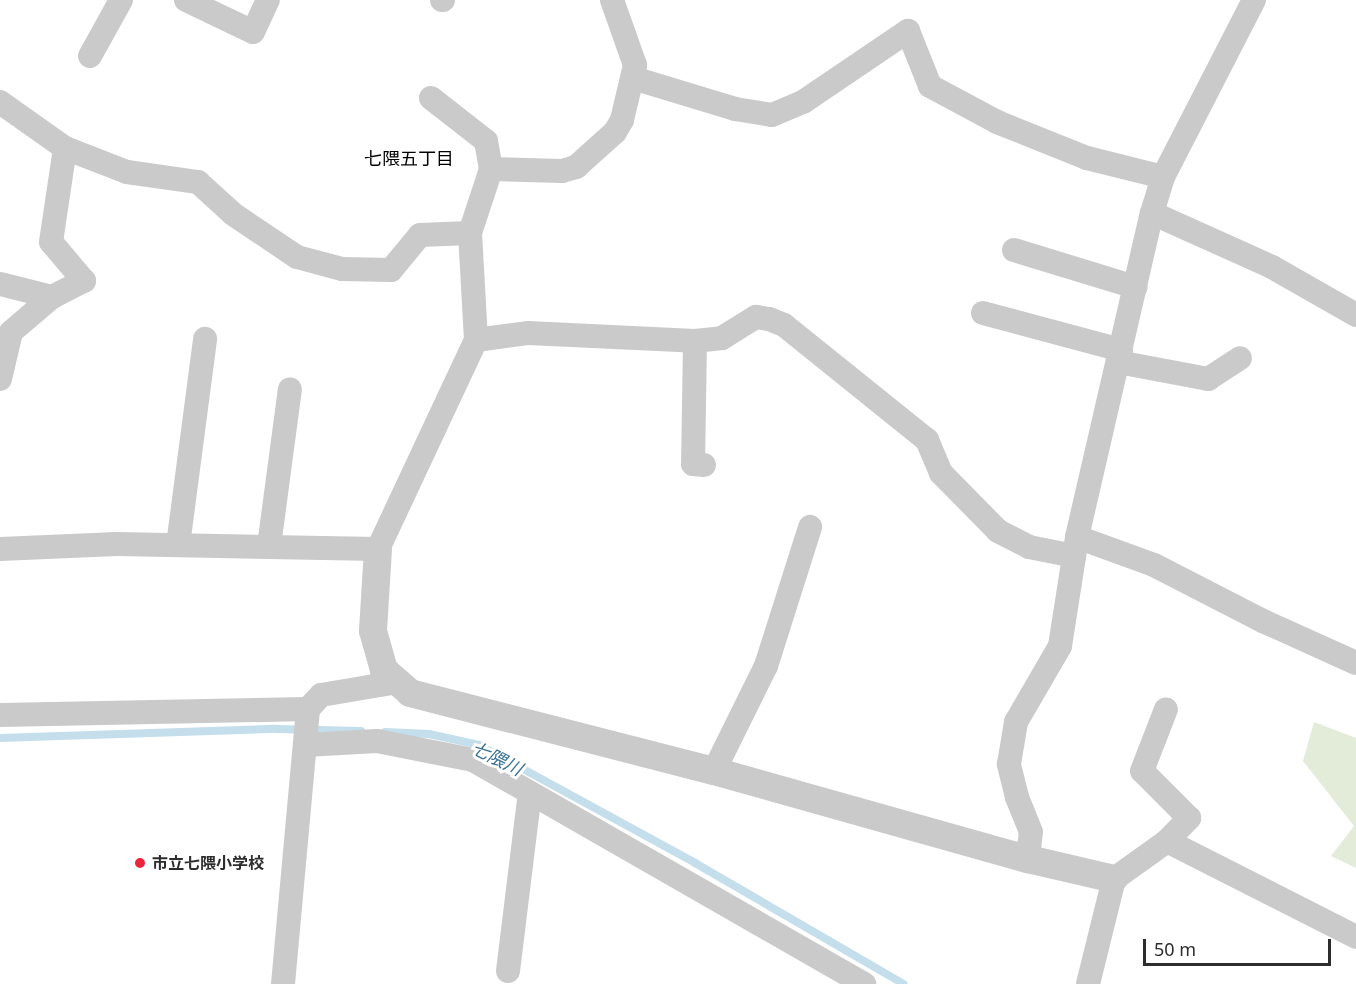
<!DOCTYPE html>
<meta charset="utf-8">
<style>
body{margin:0}
#map{position:relative;width:1356px;height:984px;overflow:hidden;background:#fff;font-family:"Noto Sans","Noto Sans JP",sans-serif}
div>[style]{position:absolute}
.green>*{inset:0;background:#e3ebd9}
.stream>*{height:8px;margin:-4px;padding:0 4px;transform-origin:4px;border-radius:4px;background:#c4deec}
.minor>*{height:24px;margin:-12px;padding:0 12px;transform-origin:12px;border-radius:12px;background:#cacaca}
.tertiary>*{height:28px;margin:-14px;padding:0 14px;transform-origin:14px;border-radius:14px;background:#cacaca}
.dots>*{width:16px;height:16px;translate:-50% -50%;box-sizing:border-box;border:3px solid #fff;border-radius:50%}
span{translate:-50% -50%;white-space:nowrap;text-align:center;line-height:1.15;-webkit-text-stroke:6px #fff;paint-order:stroke}
.poi-label{font-size:16px;color:#2d2d2d;font-weight:700}
.left{translate:0 -50%;text-align:left}
.neighbourhood-label{font-size:18px;color:#000}
.water-label{font-size:18px;color:#387192;font-style:italic}
.scale{position:absolute;left:1143px;top:939px;width:188px;height:27px;box-sizing:border-box;border:3px solid #2d2d2d;border-top:0;padding-left:8px;font-size:18px;line-height:21px;white-space:nowrap;color:#2d2d2d;-webkit-text-stroke:4px #fff;paint-order:stroke}
</style>
<div id="map">
<div class="green">
<i style="clip-path:polygon(1314px 722px,1356px 738px,1356px 868px,1331px 856px,1354px 826px,1303px 761px)"></i>
</div>
<div class="stream">
<i style="left:385px;top:732px;width:44px;rotate:2.6deg"></i>
<i style="left:429px;top:734px;width:51px;rotate:12.4deg"></i>
<i style="left:479px;top:745px;width:246px;rotate:28.6deg"></i>
<i style="left:695px;top:863px;width:241px;rotate:30.1deg"></i>
<i style="left:0;top:738px;width:276px;rotate:-1.9deg"></i>
<i style="left:276px;top:729px;width:85px;rotate:1.3deg"></i>
</div>
<div class="minor">
<i style="left:186px;top:0;width:74px;rotate:25.5deg"></i>
<i style="left:253px;top:32px;width:35px;rotate:-65deg"></i>
<i style="left:442px;top:0;width:1px"></i>
<i style="left:90px;top:56px;width:64px;rotate:-61deg"></i>
<i style="left:633px;top:78px;width:107px;rotate:16.9deg"></i>
<i style="left:735px;top:109px;width:37px;rotate:9deg"></i>
<i style="left:772px;top:115px;width:34px;rotate:-23deg"></i>
<i style="left:803px;top:102px;width:127px;rotate:-34.1deg"></i>
<i style="left:908px;top:31px;width:59px;rotate:68.2deg"></i>
<i style="left:930px;top:86px;width:76px;rotate:28.2deg"></i>
<i style="left:997px;top:122px;width:97px;rotate:21.8deg"></i>
<i style="left:1087px;top:158px;width:78px;rotate:14deg"></i>
<i style="left:431px;top:98px;width:70px;rotate:38deg"></i>
<i style="left:486px;top:141px;width:28px;rotate:80deg"></i>
<i style="left:0;top:102px;width:80px;rotate:35.3deg"></i>
<i style="left:65px;top:148px;width:66px;rotate:21.2deg"></i>
<i style="left:127px;top:172px;width:72px;rotate:8deg"></i>
<i style="left:198px;top:182px;width:47px;rotate:42.4deg"></i>
<i style="left:233px;top:214px;width:77px;rotate:33.9deg"></i>
<i style="left:297px;top:257px;width:47px;rotate:14.9deg"></i>
<i style="left:342px;top:269px;width:49px;rotate:1.2deg"></i>
<i style="left:391px;top:270px;width:45px;rotate:-50.4deg"></i>
<i style="left:420px;top:235px;width:50px;rotate:-2.3deg"></i>
<i style="left:1152px;top:213px;width:132px;rotate:24.2deg"></i>
<i style="left:1272px;top:267px;width:97px;rotate:29.7deg"></i>
<i style="left:1014px;top:250px;width:127px;rotate:17deg"></i>
<i style="left:0;top:284px;width:54px;rotate:14deg"></i>
<i style="left:983px;top:313px;width:143px;rotate:15deg"></i>
<i style="left:476px;top:340px;width:52px;rotate:-7.7deg"></i>
<i style="left:528px;top:333px;width:167px;rotate:2.7deg"></i>
<i style="left:695px;top:341px;width:27px;rotate:-6deg"></i>
<i style="left:722px;top:338px;width:40px;rotate:-32deg"></i>
<i style="left:756px;top:317px;width:13px;rotate:9deg"></i>
<i style="left:769px;top:319px;width:16px;rotate:22deg"></i>
<i style="left:784px;top:325px;width:184px;rotate:38.8deg"></i>
<i style="left:927px;top:440px;width:36px;rotate:67deg"></i>
<i style="left:941px;top:473px;width:81px;rotate:45.5deg"></i>
<i style="left:998px;top:531px;width:35px;rotate:27deg"></i>
<i style="left:1029px;top:547px;width:46px;rotate:11.3deg"></i>
<i style="left:695px;top:341px;width:123px;rotate:90.9deg"></i>
<i style="left:693px;top:464px;width:11px;rotate:5deg"></i>
<i style="left:1118px;top:362px;width:92px;rotate:10.7deg"></i>
<i style="left:1208px;top:379px;width:38px;rotate:-33deg"></i>
<i style="left:0;top:379px;width:48px;rotate:-76.8deg"></i>
<i style="left:11px;top:332px;width:54px;rotate:-40.5deg"></i>
<i style="left:52px;top:297px;width:36px;rotate:-27deg"></i>
<i style="left:84px;top:281px;width:51px;rotate:-130.2deg"></i>
<i style="left:51px;top:242px;width:95px;rotate:-81.5deg"></i>
<i style="left:1077px;top:537px;width:82px;rotate:20deg"></i>
<i style="left:1154px;top:565px;width:123px;rotate:27.2deg"></i>
<i style="left:1263px;top:621px;width:102px;rotate:24.3deg"></i>
<i style="left:178px;top:545px;width:208px;rotate:-82.5deg"></i>
<i style="left:269px;top:546px;width:158px;rotate:-82.4deg"></i>
<i style="left:0;top:549px;width:117px;rotate:-2.4deg"></i>
<i style="left:117px;top:544px;width:261px;rotate:1.1deg"></i>
<i style="left:378px;top:549px;width:231px;rotate:-64.9deg"></i>
<i style="left:476px;top:340px;width:107px;rotate:-93.2deg"></i>
<i style="left:470px;top:233px;width:67px;rotate:-71.8deg"></i>
<i style="left:491px;top:169px;width:71px;rotate:1.6deg"></i>
<i style="left:562px;top:171px;width:15px;rotate:-16deg"></i>
<i style="left:576px;top:167px;width:52px;rotate:-41.9deg"></i>
<i style="left:615px;top:132px;width:14px;rotate:-60deg"></i>
<i style="left:622px;top:120px;width:57px;rotate:-76.7deg"></i>
<i style="left:635px;top:65px;width:69px;rotate:-109.5deg"></i>
<i style="left:0;top:715px;width:308px;rotate:-1.1deg"></i>
<i style="left:305px;top:745px;width:72px;rotate:-3.2deg"></i>
<i style="left:377px;top:741px;width:98px;rotate:11.2deg"></i>
<i style="left:473px;top:760px;width:451px;rotate:29.8deg"></i>
<i style="left:714px;top:771px;width:117px;rotate:-63.7deg"></i>
<i style="left:766px;top:666px;width:146px;rotate:-72.4deg"></i>
<i style="left:1167px;top:841px;width:212px;rotate:26.9deg"></i>
<i style="left:1028px;top:859px;width:27px;rotate:-84deg"></i>
<i style="left:1031px;top:832px;width:38px;rotate:-112deg"></i>
<i style="left:1017px;top:797px;width:34px;rotate:-104deg"></i>
<i style="left:1009px;top:764px;width:43px;rotate:-80.5deg"></i>
<i style="left:1016px;top:722px;width:88px;rotate:-59.9deg"></i>
<i style="left:1060px;top:646px;width:110px;rotate:-81.1deg"></i>
<i style="left:1077px;top:537px;width:333px;rotate:-77deg"></i>
<i style="left:1152px;top:213px;width:38px;rotate:-73deg"></i>
<i style="left:1163px;top:177px;width:199px;rotate:-62.8deg"></i>
<i style="left:508px;top:971px;width:179px;rotate:-83deg"></i>
<i style="left:283px;top:984px;width:276px;rotate:-84.8deg"></i>
<i style="left:308px;top:709px;width:19px;rotate:-47deg"></i>
<i style="left:321px;top:695px;width:78px;rotate:-9.6deg"></i>
<i style="left:1088px;top:984px;width:108px;rotate:-76.1deg"></i>
<i style="left:1114px;top:879px;width:65px;rotate:-35.6deg"></i>
<i style="left:1167px;top:841px;width:32px;rotate:-46deg"></i>
<i style="left:1189px;top:818px;width:66px;rotate:-135deg"></i>
<i style="left:1142px;top:771px;width:66px;rotate:-68.8deg"></i>
</div>
<div class="tertiary">
<i style="left:378px;top:549px;width:82px;rotate:93.5deg"></i>
<i style="left:373px;top:631px;width:41px;rotate:74.2deg"></i>
<i style="left:384px;top:670px;width:35px;rotate:41deg"></i>
<i style="left:410px;top:693px;width:314px;rotate:14.4deg"></i>
<i style="left:714px;top:771px;width:326px;rotate:15.7deg"></i>
<i style="left:1028px;top:859px;width:88px;rotate:13.1deg"></i>
</div>
<div class="dots">
<i style="left:140px;top:863px;background:#ec263a"></i>
</div>
<div class="poi-label">
<span class="left" style="left:152px;top:863px">市立七隈小学校</span>
</div>
<div class="neighbourhood-label">
<span style="left:409px;top:158px">七隈五丁目</span>
</div>
<div class="water-label">
<span style="left:497px;top:758px;rotate:26deg">七隈川</span>
</div>
<div class="scale">50 m</div>
</div>
